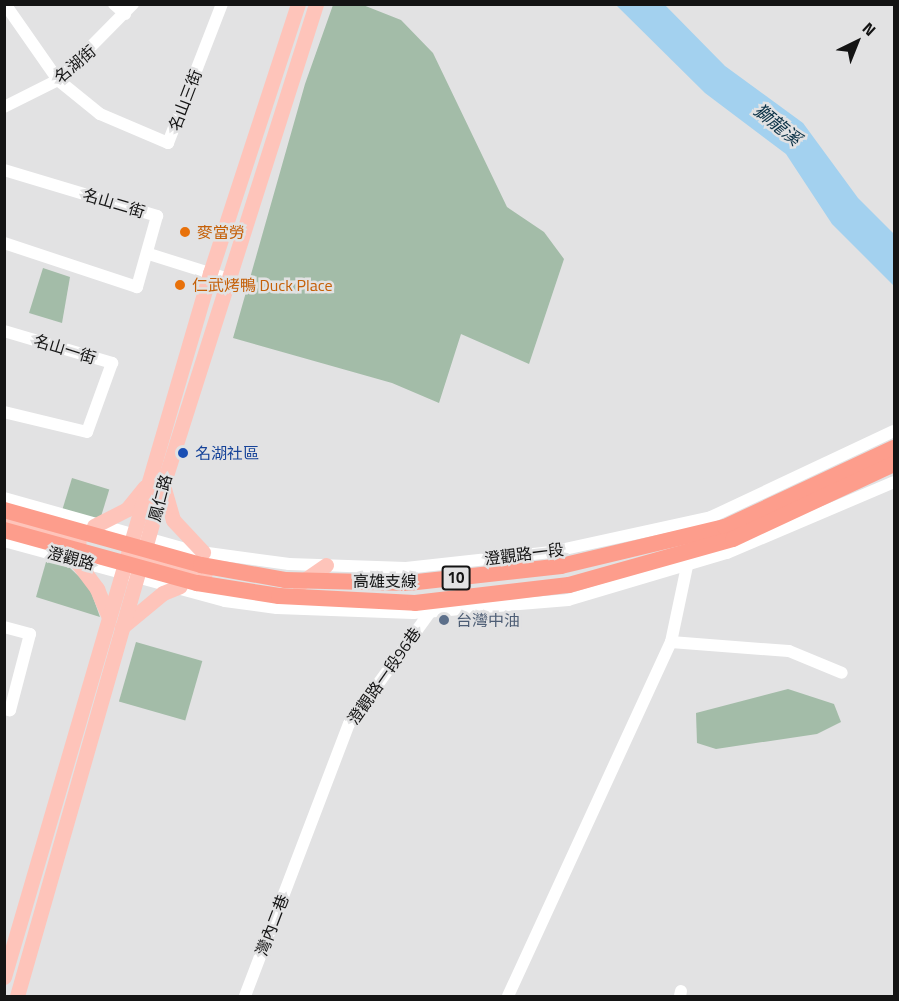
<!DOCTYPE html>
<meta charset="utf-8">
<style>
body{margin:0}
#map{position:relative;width:899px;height:1001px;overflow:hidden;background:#e2e2e3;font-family:"Titillium Web","Noto Sans TC",sans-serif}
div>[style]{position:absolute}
.green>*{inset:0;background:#a3bca8;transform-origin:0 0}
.water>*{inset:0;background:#a3d1ef}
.minor>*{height:12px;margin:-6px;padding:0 6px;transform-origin:6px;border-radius:6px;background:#fff}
.major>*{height:15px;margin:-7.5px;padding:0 7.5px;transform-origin:7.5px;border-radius:7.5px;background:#fec4ba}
.highway>*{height:16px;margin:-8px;padding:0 8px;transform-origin:8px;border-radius:8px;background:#fd9d8c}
.dots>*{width:16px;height:16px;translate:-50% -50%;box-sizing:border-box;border:3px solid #e2e2e3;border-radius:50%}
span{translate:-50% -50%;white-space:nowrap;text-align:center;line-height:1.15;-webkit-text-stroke:5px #e2e2e3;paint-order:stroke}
.shield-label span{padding:2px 4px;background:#e2e2e3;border:2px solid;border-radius:4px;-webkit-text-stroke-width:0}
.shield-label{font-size:15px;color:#141414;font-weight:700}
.street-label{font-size:16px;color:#141414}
.food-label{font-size:16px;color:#c56008}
.left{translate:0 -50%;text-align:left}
.transit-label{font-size:16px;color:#164399}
.service-label{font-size:16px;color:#4e5e75}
.water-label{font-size:18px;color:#082f44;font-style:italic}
.frame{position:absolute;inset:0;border:6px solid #141414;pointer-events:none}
.north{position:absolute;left:827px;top:12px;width:60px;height:60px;-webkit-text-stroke:4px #e2e2e3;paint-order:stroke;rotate:43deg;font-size:16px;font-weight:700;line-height:24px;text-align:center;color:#141414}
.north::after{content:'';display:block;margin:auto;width:21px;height:27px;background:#141414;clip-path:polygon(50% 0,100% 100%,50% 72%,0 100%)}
</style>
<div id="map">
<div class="green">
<i style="clip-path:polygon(333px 5px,363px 5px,401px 20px,433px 53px,507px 207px,544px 232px,564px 259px,529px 364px,461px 334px,439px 403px,392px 383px,233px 338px,305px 84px)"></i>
<i style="clip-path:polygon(43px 268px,70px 277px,62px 323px,29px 313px)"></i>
<i style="left:72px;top:478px;width:39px;height:35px;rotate:17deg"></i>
<i style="clip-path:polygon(46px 562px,70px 568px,89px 586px,100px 617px,36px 597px)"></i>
<i style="left:136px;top:642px;width:69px;height:62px;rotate:16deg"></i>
<i style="clip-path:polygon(788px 689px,834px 704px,841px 722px,817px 734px,716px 749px,697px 743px,696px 713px)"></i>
</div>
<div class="water">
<i style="clip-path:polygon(616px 5px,665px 5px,725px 66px,803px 123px,858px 198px,894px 234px,894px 286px,832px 224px,786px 154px,705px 93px)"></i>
</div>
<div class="minor">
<i style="left:5px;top:4px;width:93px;rotate:55.1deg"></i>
<i style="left:58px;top:80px;width:54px;rotate:39deg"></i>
<i style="left:100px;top:114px;width:74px;rotate:23.1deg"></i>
<i style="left:168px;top:143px;width:149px;rotate:-68.8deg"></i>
<i style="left:114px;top:4px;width:15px;rotate:42deg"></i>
<i style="left:4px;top:107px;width:60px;rotate:-26.6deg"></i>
<i style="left:58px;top:80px;width:107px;rotate:-45.4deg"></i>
<i style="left:4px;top:170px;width:160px;rotate:16.7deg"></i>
<i style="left:157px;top:216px;width:74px;rotate:105.7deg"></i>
<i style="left:137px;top:287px;width:140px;rotate:-161.7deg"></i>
<i style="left:149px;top:254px;width:80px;rotate:17.5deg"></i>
<i style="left:4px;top:331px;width:113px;rotate:16.5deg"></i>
<i style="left:112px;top:363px;width:73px;rotate:109.9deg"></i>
<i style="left:87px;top:432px;width:85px;rotate:-166.5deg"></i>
<i style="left:4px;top:498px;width:196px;rotate:15.7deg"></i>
<i style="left:193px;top:551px;width:97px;rotate:7.7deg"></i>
<i style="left:289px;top:564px;width:117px;rotate:2deg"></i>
<i style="left:406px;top:568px;width:146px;rotate:-6.3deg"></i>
<i style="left:551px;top:552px;width:164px;rotate:-12.3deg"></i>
<i style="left:711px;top:517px;width:202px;rotate:-25.2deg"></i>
<i style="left:4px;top:541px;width:229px;rotate:15.2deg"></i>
<i style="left:225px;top:601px;width:52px;rotate:7.7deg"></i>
<i style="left:277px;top:608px;width:136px;rotate:2.1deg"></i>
<i style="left:413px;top:613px;width:156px;rotate:-4.8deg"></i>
<i style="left:568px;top:600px;width:166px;rotate:-16.5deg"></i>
<i style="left:727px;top:553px;width:181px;rotate:-23deg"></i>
<i style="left:4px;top:627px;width:27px;rotate:15deg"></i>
<i style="left:30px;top:634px;width:79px;rotate:104.7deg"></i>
<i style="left:10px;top:710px;width:6px;rotate:-171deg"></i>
<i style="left:671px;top:642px;width:118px;rotate:4.4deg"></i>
<i style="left:789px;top:651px;width:57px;rotate:22.5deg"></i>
<i style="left:245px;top:996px;width:291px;rotate:-69.1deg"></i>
<i style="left:349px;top:724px;width:138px;rotate:-54.1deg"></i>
<i style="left:508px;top:996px;width:390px;rotate:-65.3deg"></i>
<i style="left:671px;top:642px;width:78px;rotate:-78.1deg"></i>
<i style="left:680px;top:996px;width:5px;rotate:-79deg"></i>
</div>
<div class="major">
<i style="left:163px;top:485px;width:36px;rotate:74deg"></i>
<i style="left:173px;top:520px;width:44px;rotate:46.8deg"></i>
<i style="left:4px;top:519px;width:78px;rotate:17deg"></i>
<i style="left:94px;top:526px;width:37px;rotate:-27deg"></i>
<i style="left:127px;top:509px;width:28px;rotate:-51deg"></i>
<i style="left:74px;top:558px;width:39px;rotate:53deg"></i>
<i style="left:97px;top:589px;width:30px;rotate:67deg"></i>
<i style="left:134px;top:561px;width:72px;rotate:9.6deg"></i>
<i style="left:299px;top:584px;width:33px;rotate:-35deg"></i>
<i style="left:122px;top:627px;width:53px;rotate:-39.7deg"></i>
<i style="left:163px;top:593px;width:18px;rotate:-22deg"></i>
<i style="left:4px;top:977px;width:734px;rotate:-73.69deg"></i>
<i style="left:210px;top:273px;width:283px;rotate:-71.9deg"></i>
<i style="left:17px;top:996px;width:531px;rotate:-74.05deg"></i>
<i style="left:163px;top:485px;width:505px;rotate:-72.35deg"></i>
</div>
<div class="highway">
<i style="left:4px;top:510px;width:205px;rotate:15.6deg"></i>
<i style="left:201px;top:565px;width:85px;rotate:10.1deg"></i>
<i style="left:285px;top:580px;width:123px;rotate:1.4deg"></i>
<i style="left:408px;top:583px;width:154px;rotate:-6.3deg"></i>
<i style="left:561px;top:566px;width:169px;rotate:-13.4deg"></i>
<i style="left:725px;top:527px;width:187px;rotate:-25.1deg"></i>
<i style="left:4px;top:530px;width:200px;rotate:15.4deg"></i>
<i style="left:197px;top:583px;width:83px;rotate:9deg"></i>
<i style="left:279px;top:596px;width:136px;rotate:2.9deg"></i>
<i style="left:415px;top:603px;width:155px;rotate:-6.7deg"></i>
<i style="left:569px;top:585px;width:170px;rotate:-15.7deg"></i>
<i style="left:733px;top:539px;width:178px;rotate:-25deg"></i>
</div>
<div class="dots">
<i style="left:185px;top:232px;background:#e8710a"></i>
<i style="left:180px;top:285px;background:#e8710a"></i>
<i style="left:183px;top:453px;background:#1a4fb4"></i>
<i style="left:444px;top:620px;background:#5c6f8a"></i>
</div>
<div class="shield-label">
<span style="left:456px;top:578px">10</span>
</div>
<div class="street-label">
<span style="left:75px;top:64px;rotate:-40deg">名湖街</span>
<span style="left:185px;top:100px;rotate:-69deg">名山三街</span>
<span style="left:114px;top:203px;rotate:17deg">名山二街</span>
<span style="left:65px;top:349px;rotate:17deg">名山一街</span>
<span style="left:160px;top:498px;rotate:-75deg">鳳仁路</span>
<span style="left:524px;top:554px;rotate:-7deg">澄觀路一段</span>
<span style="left:71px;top:558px;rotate:15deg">澄觀路</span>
<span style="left:385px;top:581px">高雄支線</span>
<span style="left:384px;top:676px;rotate:-55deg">澄觀路一段96巷</span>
<span style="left:272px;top:925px;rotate:-69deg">灣內二巷</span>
</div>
<div class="food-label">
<span class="left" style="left:197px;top:232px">麥當勞</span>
<span class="left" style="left:192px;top:285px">仁武烤鴨 Duck Place</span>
</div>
<div class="transit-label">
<span class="left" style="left:195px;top:453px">名湖社區</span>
</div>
<div class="service-label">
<span class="left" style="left:456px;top:620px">台灣中油</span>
</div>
<div class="water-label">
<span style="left:777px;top:125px;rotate:39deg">獅龍溪</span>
</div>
<div class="frame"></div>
<div class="north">N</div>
</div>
